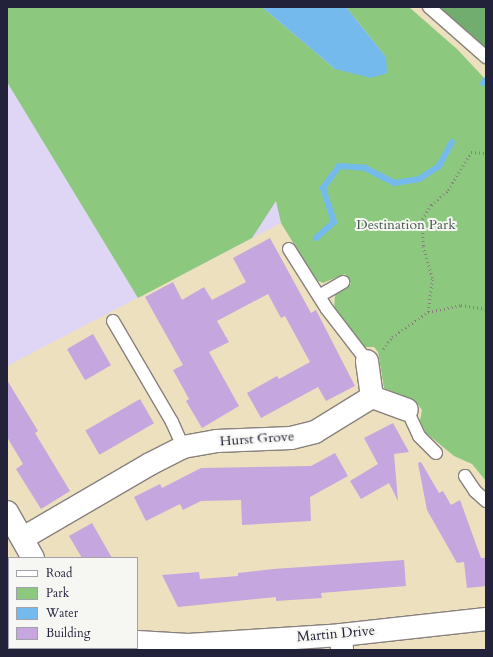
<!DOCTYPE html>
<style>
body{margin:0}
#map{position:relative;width:493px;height:657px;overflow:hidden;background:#ede0bf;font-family:Cardo,serif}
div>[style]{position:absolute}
.built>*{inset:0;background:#dfd5f5}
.green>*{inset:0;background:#8cc97f}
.forest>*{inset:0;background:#71ad6e}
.water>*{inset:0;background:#75baec}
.stream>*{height:6px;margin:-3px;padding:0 3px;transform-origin:3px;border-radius:3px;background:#75baec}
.building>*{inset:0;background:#c6a6de;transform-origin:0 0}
.path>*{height:2.5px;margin-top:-1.25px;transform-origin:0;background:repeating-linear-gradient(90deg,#88817d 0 1px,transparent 0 4px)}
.roads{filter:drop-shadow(1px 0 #88817d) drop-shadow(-1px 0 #88817d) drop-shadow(0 1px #88817d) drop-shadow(0 -1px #88817d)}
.service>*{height:12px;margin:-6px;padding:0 6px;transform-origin:6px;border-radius:6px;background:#fff}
.minor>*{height:22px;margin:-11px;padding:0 11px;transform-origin:11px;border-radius:11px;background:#fff}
.tertiary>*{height:22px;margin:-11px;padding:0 11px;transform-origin:11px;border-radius:11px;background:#fff}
span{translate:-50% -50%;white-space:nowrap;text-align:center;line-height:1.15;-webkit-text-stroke:4px #f6f6f2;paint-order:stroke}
.park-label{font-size:14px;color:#475c53}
.street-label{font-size:14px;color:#22223b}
.frame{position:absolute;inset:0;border:8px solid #22223b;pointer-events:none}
.legend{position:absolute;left:8px;top:557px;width:130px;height:92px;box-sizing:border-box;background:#f6f6f2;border:1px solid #a1a1a9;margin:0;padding:5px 7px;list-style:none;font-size:12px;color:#22223b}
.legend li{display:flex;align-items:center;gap:8px;height:20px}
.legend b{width:20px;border:1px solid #a1a1a9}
</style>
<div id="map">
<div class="built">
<i style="clip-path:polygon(7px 7px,277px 201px,281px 223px,7px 366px)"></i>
</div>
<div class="green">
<i style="clip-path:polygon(7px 7px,262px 7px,335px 69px,386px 57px,346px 7px,409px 7px,458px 50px,486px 80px,486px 481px,472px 464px,454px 456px,426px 433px,420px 421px,422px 410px,416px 402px,384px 388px,378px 352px,374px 347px,363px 347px,334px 309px,335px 295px,351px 284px,345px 274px,323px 283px,316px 280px,281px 223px,276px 201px,252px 238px,138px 298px,7px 82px)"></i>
</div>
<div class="forest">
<i style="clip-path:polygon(437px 7px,486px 7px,486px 50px,471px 35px)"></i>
</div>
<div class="water">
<i style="clip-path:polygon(262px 7px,346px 7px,386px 57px,387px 73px,371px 78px,335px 69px)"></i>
</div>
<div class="stream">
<i style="left:483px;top:83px;width:4px;rotate:-45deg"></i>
<i style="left:316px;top:238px;width:24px;rotate:-42deg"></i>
<i style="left:334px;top:222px;width:36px;rotate:-108deg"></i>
<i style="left:323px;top:188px;width:27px;rotate:-54deg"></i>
<i style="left:339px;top:166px;width:26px;rotate:4deg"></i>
<i style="left:365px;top:168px;width:33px;rotate:27deg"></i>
<i style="left:394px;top:183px;width:25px;rotate:-9deg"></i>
<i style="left:419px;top:179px;width:24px;rotate:-33deg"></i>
<i style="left:439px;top:166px;width:27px;rotate:-62deg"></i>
</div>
<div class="building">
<i style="clip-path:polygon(270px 238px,311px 313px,316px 310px,355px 386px,326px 401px,318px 387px,261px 418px,247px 393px,277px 376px,279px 379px,310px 362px,285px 316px,281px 318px,268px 294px,217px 321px,229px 342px,209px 352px,239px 406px,202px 428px,186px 401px,189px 399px,173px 370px,183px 365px,145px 297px,173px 282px,182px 300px,204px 287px,212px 300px,246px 282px,233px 258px)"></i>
<i style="left:93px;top:334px;width:36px;height:30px;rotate:60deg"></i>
<i style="clip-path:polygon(7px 380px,38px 431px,35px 433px,70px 491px,41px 509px,16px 469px,23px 464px,7px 437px)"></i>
<i style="left:140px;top:399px;width:28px;height:63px;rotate:60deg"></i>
<i style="clip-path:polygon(393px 423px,409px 452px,394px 454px,398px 501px,389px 483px,361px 499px,350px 481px,378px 464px,364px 438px)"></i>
<i style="clip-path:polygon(335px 453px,348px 476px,310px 497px,311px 521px,242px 525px,241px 500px,201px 501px,183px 510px,180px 504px,146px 521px,134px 497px,160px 484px,162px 488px,201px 468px,311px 466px)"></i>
<i style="clip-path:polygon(421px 462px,439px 493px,443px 491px,451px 505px,460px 500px,481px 558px,486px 558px,486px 586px,467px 588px,464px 562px,457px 563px,427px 510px,418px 463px)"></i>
<i style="clip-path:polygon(92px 523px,112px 558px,82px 558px,69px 536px)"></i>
<i style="clip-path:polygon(404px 560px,406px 586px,321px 593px,322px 598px,276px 601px,276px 597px,178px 607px,162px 575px,199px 572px,200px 579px,238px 576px,238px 573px,273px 569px)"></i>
</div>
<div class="path">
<i style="left:428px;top:312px;width:34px;rotate:-83deg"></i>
<i style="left:432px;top:278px;width:33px;rotate:-106deg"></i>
<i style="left:423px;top:246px;width:27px;rotate:-92deg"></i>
<i style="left:422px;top:219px;width:17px;rotate:-57deg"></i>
<i style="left:431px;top:205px;width:23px;rotate:-41deg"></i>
<i style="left:448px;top:190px;width:44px;rotate:-58.8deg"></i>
<i style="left:471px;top:152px;width:15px;rotate:4deg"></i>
<i style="left:383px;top:349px;width:15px;rotate:-53deg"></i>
<i style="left:392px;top:337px;width:44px;rotate:-34.8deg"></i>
<i style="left:428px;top:312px;width:34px;rotate:-12deg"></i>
<i style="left:461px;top:305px;width:25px;rotate:9deg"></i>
</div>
<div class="roads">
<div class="service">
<i style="left:429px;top:7px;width:76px;rotate:41.3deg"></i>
<i style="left:289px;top:249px;width:71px;rotate:57.7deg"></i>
<i style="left:327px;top:309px;width:66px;rotate:52.4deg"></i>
<i style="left:319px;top:296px;width:28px;rotate:-30deg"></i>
<i style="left:113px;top:321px;width:117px;rotate:59.7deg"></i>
<i style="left:172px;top:422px;width:27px;rotate:66deg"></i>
<i style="left:407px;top:410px;width:29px;rotate:65deg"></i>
<i style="left:419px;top:436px;width:24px;rotate:45deg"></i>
<i style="left:465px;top:476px;width:18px;rotate:56deg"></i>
<i style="left:475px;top:491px;width:15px;rotate:42deg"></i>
</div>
<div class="minor">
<i style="left:372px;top:397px;width:37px;rotate:20deg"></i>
<i style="left:23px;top:538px;width:147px;rotate:-30.2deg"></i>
<i style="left:150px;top:464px;width:37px;rotate:-27deg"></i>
<i style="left:183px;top:447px;width:35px;rotate:-10deg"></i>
<i style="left:217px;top:441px;width:74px;rotate:-2.3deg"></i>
<i style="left:291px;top:438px;width:25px;rotate:-14deg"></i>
<i style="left:315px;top:432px;width:67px;rotate:-31.6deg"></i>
<i style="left:372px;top:397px;width:36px;rotate:-98deg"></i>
<i style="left:341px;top:635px;width:15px;rotate:86deg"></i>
</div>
<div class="tertiary">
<i style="left:7px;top:512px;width:53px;rotate:60.5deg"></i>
<i style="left:137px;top:642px;width:51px;rotate:3.4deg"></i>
<i style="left:188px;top:645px;width:153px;rotate:-3.7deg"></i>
<i style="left:341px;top:635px;width:146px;rotate:-6.3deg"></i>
<i style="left:54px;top:650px;width:3px;rotate:-45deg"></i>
</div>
</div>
<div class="park-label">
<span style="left:406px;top:225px">Destination Park</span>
</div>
<div class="street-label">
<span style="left:257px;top:439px;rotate:-4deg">Hurst Grove</span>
<span style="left:336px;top:634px;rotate:-5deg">Martin Drive</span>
</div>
<div class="frame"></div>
<ul class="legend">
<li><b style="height:5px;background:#fff"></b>Road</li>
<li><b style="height:11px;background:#8cc97f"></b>Park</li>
<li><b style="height:11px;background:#75baec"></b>Water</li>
<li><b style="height:11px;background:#c6a6de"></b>Building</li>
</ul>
</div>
